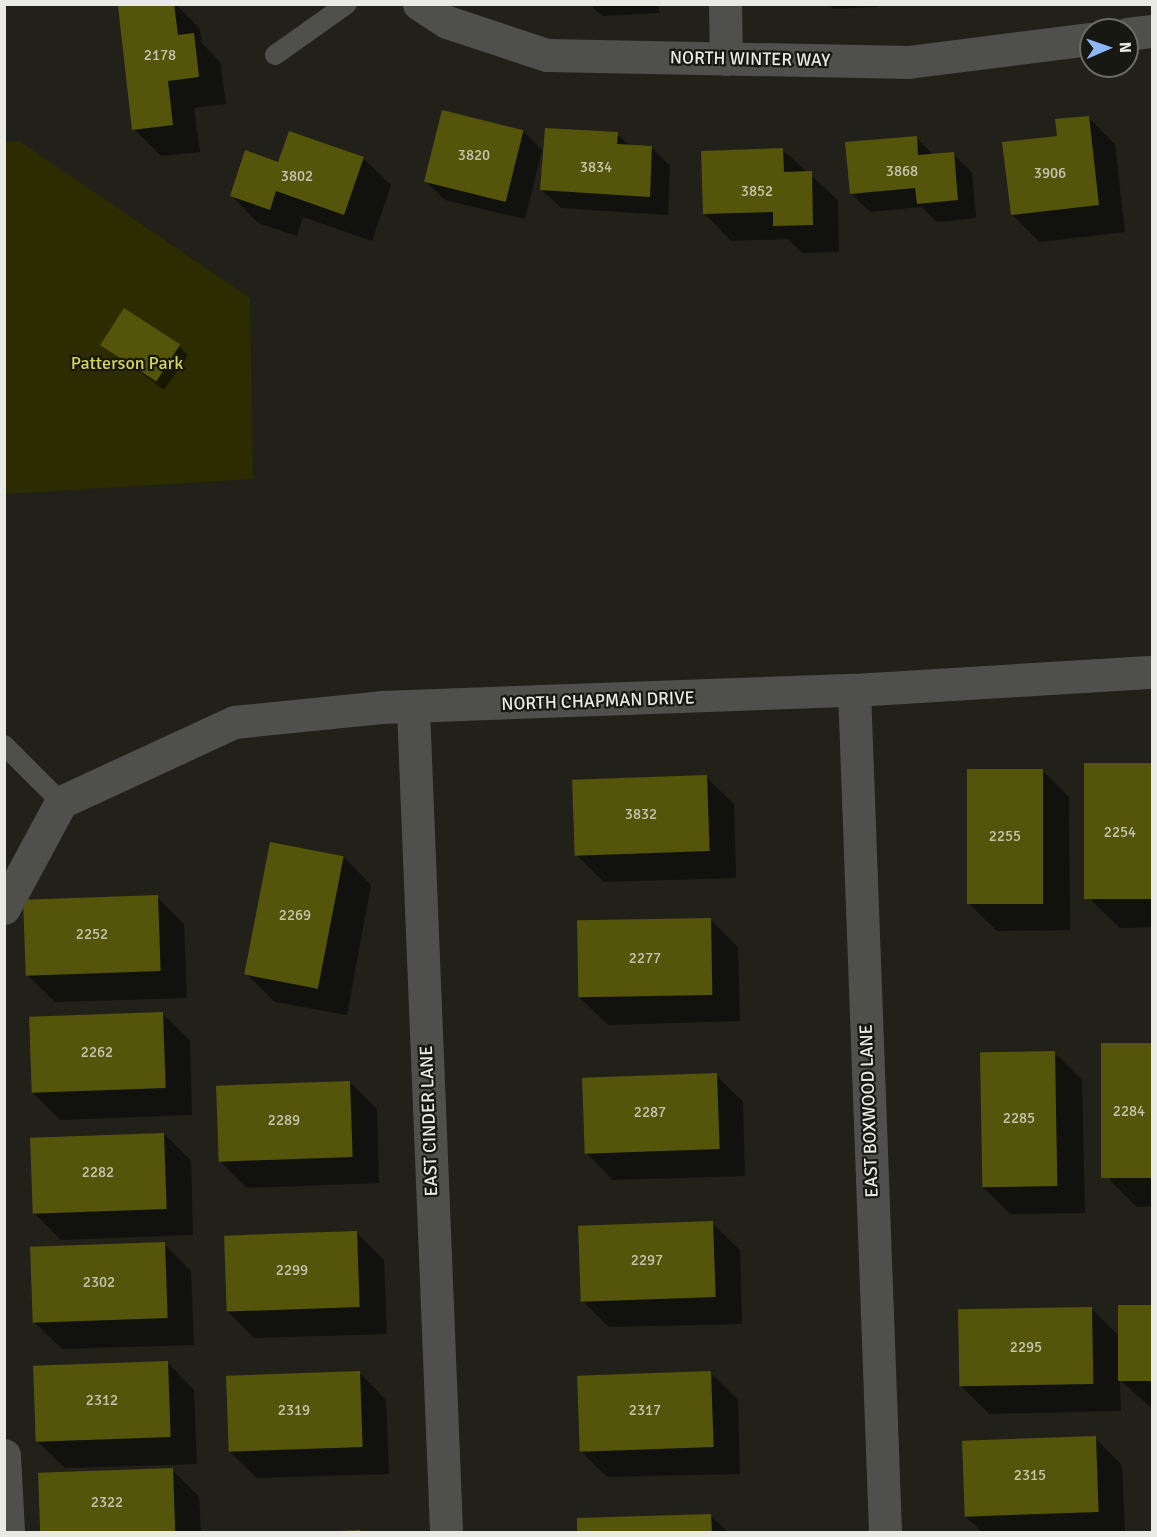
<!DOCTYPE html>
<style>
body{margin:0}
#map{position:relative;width:1157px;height:1537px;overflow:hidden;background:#21211a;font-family:Signika,sans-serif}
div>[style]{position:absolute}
.green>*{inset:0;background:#2d2c01}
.shadow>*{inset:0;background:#0007}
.building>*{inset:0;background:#55540b;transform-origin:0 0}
.lane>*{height:20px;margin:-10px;padding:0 10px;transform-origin:10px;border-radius:10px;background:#4f4f4c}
.street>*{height:33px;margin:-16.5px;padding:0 16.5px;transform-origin:16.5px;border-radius:16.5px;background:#4f4f4c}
span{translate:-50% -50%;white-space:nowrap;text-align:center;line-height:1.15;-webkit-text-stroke:4.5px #171811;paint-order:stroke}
.number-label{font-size:15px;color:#c5c4ae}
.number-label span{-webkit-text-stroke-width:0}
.street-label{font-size:18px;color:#eaeae5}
.park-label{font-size:18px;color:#d5d45d}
.frame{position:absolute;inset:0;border:6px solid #eaeae5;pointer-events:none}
.north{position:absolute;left:1079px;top:18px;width:60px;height:60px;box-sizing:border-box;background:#171811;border:2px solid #6b6c66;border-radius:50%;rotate:88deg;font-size:16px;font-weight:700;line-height:24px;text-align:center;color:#eaeae5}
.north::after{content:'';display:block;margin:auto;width:21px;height:27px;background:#8db9fc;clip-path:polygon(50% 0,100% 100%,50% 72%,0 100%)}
</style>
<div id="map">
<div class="green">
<i style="clip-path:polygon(19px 141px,250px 298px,253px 479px,5px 494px,4px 142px)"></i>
</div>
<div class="shadow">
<i style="clip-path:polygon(176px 4px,200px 29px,202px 43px,220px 62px,226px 104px,194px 108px,200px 152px,161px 156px,134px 129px,119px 8px)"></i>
<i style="clip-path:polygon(590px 4px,659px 4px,659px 13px,602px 16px)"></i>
<i style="clip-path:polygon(829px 4px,878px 4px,878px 7px,833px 9px)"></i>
<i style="clip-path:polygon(1088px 117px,1115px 144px,1125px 232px,1039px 242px,1012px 214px,1058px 138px)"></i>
<i style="clip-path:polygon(523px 131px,542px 150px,525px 219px,445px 200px,426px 182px)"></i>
<i style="clip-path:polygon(617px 134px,630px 146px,652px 148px,670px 166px,668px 215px,561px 208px,542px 190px)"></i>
<i style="clip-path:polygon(916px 137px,934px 156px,953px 154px,972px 172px,976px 218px,937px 222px,922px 207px,870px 212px,851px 193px)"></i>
<i style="clip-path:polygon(783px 150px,838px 200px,839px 252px,802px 253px,788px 239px,731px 241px,704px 213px)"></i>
<i style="clip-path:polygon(363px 158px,391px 185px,372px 241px,303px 217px,297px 236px,258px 223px,231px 195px,279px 164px)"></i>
<i style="clip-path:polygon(102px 344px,179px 346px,188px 355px,164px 390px)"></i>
<i style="clip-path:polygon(1152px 765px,1152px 927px,1120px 928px,1092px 901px,1086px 768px)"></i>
<i style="clip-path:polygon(1042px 770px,1069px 797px,1070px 930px,997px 931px,969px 904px)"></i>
<i style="clip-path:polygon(706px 777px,734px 804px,736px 878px,604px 882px,577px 855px)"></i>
<i style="clip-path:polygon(344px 857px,371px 885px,347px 1015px,275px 1002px,247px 975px)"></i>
<i style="clip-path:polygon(157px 897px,184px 924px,187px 998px,55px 1002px,27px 975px)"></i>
<i style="clip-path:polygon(711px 920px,738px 947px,740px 1021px,608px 1025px,580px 998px)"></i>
<i style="clip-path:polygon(163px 1014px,190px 1041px,192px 1115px,60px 1120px,33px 1093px)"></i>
<i style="clip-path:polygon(1152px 1044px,1152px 1206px,1137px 1207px,1110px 1180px,1103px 1047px)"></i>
<i style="clip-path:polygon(1055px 1053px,1082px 1080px,1085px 1213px,1010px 1214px,983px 1187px)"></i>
<i style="clip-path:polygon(716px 1075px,743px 1102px,745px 1176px,613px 1180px,586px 1153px)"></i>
<i style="clip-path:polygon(350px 1082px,377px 1109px,379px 1183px,247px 1188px,220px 1161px)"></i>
<i style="clip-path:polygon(164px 1134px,191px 1161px,193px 1235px,61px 1240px,34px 1213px)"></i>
<i style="clip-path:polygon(712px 1223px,740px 1250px,742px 1324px,609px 1327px,582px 1300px)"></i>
<i style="clip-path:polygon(357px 1233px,384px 1260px,387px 1334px,254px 1338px,227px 1311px)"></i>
<i style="clip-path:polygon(164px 1244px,191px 1271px,194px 1345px,62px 1349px,34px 1322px)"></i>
<i style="clip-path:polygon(1152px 1306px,1152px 1409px,1120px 1380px,1121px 1411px,989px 1414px,962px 1387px,1092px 1309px,1121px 1338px,1119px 1308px)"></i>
<i style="clip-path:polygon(167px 1362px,194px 1390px,197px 1464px,65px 1468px,37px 1441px)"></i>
<i style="clip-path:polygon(359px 1372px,386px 1400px,389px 1474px,257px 1478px,229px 1451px)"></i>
<i style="clip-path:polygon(710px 1372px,738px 1400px,740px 1474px,607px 1477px,580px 1450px)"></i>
<i style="clip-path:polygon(1095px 1438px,1122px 1465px,1125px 1532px,982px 1532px,965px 1516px)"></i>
<i style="clip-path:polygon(172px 1470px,199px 1497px,201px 1532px,42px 1532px,40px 1474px)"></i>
<i style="clip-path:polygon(710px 1515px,728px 1532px,579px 1532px,579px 1519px)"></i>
</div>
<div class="building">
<i style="clip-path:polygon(174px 4px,178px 35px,194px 33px,199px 77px,168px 81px,173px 125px,132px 130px,118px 6px)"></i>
<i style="left:442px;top:110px;width:84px;height:74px;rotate:14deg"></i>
<i style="clip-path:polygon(1089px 116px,1099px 205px,1011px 215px,1002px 142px,1057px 136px,1055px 119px)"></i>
<i style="clip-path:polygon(545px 128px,618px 132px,617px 144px,652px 146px,650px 197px,540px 190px)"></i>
<i style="clip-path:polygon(289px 131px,364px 157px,344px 215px,276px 191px,270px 210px,230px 196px,245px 150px,278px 162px)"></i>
<i style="clip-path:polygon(917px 136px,918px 155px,954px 152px,958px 200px,917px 204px,915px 188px,850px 194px,845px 142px)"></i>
<i style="clip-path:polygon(783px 148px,784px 172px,812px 171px,813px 225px,773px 226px,773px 212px,703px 214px,701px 151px)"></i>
<i style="left:124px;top:308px;width:67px;height:44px;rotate:33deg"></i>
<i style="left:1152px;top:763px;width:136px;height:68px;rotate:90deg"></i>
<i style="left:967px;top:769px;width:76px;height:135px"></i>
<i style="left:707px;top:775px;width:76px;height:135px;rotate:88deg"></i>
<i style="left:270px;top:842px;width:75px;height:135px;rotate:11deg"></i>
<i style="left:158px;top:895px;width:76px;height:135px;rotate:88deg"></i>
<i style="left:711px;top:918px;width:77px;height:134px;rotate:89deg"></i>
<i style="left:163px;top:1012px;width:76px;height:134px;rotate:88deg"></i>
<i style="left:1152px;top:1043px;width:135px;height:51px;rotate:90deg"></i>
<i style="left:1055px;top:1051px;width:135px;height:75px;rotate:89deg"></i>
<i style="left:717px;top:1073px;width:76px;height:135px;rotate:88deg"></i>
<i style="left:350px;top:1081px;width:76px;height:134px;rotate:88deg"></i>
<i style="left:164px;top:1133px;width:76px;height:134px;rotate:88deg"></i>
<i style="left:713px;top:1221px;width:76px;height:135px;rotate:88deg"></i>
<i style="left:357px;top:1231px;width:76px;height:133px;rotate:88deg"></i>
<i style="left:165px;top:1242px;width:76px;height:135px;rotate:88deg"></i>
<i style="left:1152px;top:1305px;width:76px;height:34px;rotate:90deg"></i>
<i style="left:1092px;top:1307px;width:77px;height:134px;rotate:89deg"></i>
<i style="left:168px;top:1361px;width:76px;height:135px;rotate:88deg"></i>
<i style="left:360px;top:1371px;width:76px;height:134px;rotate:88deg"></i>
<i style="left:711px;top:1371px;width:76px;height:134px;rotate:88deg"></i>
<i style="left:1096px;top:1436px;width:76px;height:134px;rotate:88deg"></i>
<i style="left:173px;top:1468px;width:64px;height:135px;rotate:88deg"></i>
<i style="clip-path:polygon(711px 1514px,712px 1532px,577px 1532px,577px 1518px)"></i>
<i style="clip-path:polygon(360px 1530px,360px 1532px,338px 1532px,338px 1531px)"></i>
</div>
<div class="lane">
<i style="left:275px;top:55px;width:88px;rotate:-35.3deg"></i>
<i style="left:4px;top:745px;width:81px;rotate:45deg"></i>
</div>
<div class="street">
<i style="left:419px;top:4px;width:33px;rotate:33deg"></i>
<i style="left:447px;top:22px;width:105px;rotate:18.3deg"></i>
<i style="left:547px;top:55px;width:361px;rotate:1.1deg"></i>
<i style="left:908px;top:62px;width:184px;rotate:-7.2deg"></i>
<i style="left:725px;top:4px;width:55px;rotate:89deg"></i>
<i style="left:1127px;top:34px;width:25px;rotate:-7deg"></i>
<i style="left:854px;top:690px;width:843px;rotate:87.89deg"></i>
<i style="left:413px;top:709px;width:824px;rotate:87.7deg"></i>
<i style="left:4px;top:908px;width:120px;rotate:-61.7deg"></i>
<i style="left:61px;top:802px;width:191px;rotate:-24.8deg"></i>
<i style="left:234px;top:722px;width:148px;rotate:-5.8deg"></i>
<i style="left:381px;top:707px;width:473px;rotate:-2.1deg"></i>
<i style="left:854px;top:690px;width:299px;rotate:-3.5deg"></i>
<i style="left:4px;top:1455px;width:77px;rotate:87deg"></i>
</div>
<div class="number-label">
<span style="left:160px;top:56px">2178</span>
<span style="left:474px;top:156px">3820</span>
<span style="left:596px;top:168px">3834</span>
<span style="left:902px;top:172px">3868</span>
<span style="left:1050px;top:174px">3906</span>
<span style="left:297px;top:177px">3802</span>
<span style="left:757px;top:192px">3852</span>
<span style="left:641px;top:815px">3832</span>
<span style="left:1120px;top:833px">2254</span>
<span style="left:1005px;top:837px">2255</span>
<span style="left:295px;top:916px">2269</span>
<span style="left:92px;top:935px">2252</span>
<span style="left:645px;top:959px">2277</span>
<span style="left:97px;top:1053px">2262</span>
<span style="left:1129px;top:1112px">2284</span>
<span style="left:650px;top:1113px">2287</span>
<span style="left:1019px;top:1119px">2285</span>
<span style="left:284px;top:1121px">2289</span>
<span style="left:98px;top:1173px">2282</span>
<span style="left:647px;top:1261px">2297</span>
<span style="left:292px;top:1271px">2299</span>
<span style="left:99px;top:1283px">2302</span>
<span style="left:1026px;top:1348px">2295</span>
<span style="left:102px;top:1401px">2312</span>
<span style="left:294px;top:1411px">2319</span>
<span style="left:645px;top:1411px">2317</span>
<span style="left:1030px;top:1476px">2315</span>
<span style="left:107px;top:1503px">2322</span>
</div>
<div class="street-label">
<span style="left:750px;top:59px;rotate:1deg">NORTH WINTER WAY</span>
<span style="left:598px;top:701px;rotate:-2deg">NORTH CHAPMAN DRIVE</span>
<span style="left:869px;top:1111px;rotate:-92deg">EAST BOXWOOD LANE</span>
<span style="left:429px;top:1121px;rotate:-92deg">EAST CINDER LANE</span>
</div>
<div class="park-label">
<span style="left:127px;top:363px">Patterson Park</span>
</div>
<div class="frame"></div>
<div class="north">N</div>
</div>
